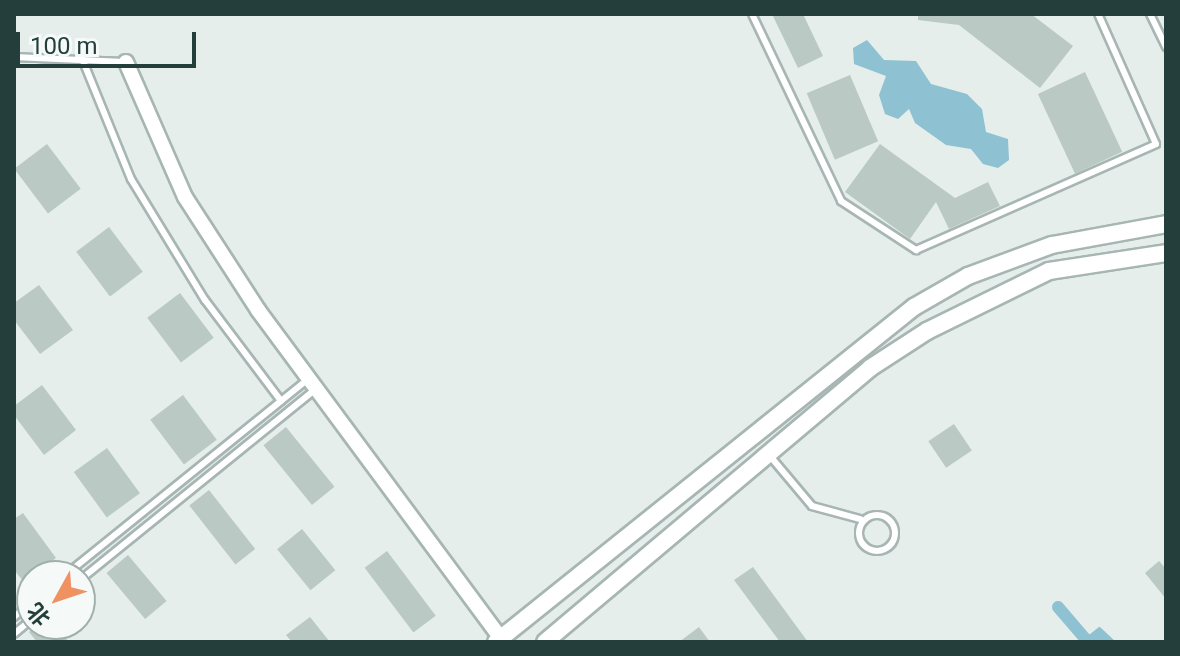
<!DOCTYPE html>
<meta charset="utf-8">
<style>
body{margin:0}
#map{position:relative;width:1180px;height:656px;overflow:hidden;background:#e5eeeb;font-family:Roboto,"Noto Sans SC",sans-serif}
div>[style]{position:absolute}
.water>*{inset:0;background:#8ec1d1}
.canal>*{height:12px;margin:-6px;padding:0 6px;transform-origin:6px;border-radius:6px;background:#8ec1d1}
.building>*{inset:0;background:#bac9c4;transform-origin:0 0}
.roads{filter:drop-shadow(2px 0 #a7b6b3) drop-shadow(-2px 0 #a7b6b3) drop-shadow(0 2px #a7b6b3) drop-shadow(0 -2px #a7b6b3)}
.service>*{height:6px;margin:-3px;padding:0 3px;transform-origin:3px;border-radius:3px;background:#fff}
.service>.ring{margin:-3px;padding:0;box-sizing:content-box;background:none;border:6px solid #fff;border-radius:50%}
.tertiary>*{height:14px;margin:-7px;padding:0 7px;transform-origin:7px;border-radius:7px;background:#fff}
.secondary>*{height:16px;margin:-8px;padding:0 8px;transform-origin:8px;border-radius:8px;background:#fff}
span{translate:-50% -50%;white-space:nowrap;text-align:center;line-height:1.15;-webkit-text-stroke:6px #f5faf8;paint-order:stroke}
.frame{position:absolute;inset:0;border:16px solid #243f3b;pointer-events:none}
.north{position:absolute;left:16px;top:560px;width:80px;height:80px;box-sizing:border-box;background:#f5faf8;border:2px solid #a1afac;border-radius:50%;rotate:230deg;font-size:22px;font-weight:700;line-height:32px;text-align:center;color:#243f3b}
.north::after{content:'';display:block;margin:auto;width:28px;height:36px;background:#f09161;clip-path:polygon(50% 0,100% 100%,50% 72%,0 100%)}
.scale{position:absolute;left:16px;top:32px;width:180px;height:36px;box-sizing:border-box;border:4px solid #243f3b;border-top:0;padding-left:10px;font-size:24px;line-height:28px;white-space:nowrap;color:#243f3b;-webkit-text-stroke:6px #f5faf8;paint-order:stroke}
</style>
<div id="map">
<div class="water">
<i style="clip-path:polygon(867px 40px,884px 60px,916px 61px,931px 84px,967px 94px,982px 109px,986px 132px,1008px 139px,1009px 160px,998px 168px,983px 164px,971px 149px,946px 145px,915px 123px,909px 109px,898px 119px,885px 114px,879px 95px,886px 76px,854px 64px,853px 48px)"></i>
<i style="clip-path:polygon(1100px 627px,1116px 642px,1080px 642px,1099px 627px)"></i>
</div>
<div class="canal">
<i style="left:1058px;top:607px;width:46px;rotate:49.4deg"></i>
</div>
<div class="building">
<i style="clip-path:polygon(772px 14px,803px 14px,823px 56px,798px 68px)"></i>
<i style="clip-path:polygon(918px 14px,1031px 14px,1073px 46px,1040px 88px,959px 25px,918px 20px)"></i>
<i style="left:1085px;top:72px;width:88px;height:52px;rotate:65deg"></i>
<i style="left:850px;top:75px;width:72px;height:47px;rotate:67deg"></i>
<i style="left:47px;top:144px;width:56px;height:41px;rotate:53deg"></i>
<i style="clip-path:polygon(880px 144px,955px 198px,988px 182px,1000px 206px,949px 229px,936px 202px,910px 239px,845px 192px)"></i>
<i style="left:109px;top:227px;width:56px;height:41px;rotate:53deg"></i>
<i style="clip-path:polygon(39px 285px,73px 330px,40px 354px,14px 320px,14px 303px)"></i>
<i style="left:180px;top:293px;width:56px;height:41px;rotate:53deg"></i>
<i style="clip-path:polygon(42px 385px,76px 430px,44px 455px,14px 415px,14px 406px)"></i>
<i style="left:183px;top:395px;width:56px;height:41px;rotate:53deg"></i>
<i style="left:954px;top:424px;width:32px;height:31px;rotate:56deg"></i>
<i style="left:286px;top:427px;width:77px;height:29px;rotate:51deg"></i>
<i style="left:107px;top:448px;width:56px;height:41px;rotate:54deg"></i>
<i style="left:209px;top:490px;width:75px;height:25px;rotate:52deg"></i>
<i style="clip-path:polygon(23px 513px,56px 558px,24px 582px,14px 570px,14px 519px)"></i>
<i style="left:302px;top:529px;width:53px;height:32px;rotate:51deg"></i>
<i style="left:387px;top:551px;width:81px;height:28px;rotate:53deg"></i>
<i style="left:128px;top:555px;width:60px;height:28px;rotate:50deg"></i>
<i style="clip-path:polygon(1159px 561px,1166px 569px,1166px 599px,1145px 573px)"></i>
<i style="clip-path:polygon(753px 567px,808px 642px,780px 642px,734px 580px)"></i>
<i style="clip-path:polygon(310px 617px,330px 642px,292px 642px,286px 635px)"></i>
<i style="clip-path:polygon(40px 624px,54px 624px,69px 642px,37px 642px,29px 632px)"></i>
<i style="clip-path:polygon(699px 627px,710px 642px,679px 642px)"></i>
</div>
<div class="roads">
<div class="service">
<i style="left:752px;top:14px;width:207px;rotate:64.5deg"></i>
<i style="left:841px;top:201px;width:90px;rotate:33.2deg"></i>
<i style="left:916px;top:250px;width:262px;rotate:-23.8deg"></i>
<i style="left:1156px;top:144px;width:142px;rotate:-114deg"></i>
<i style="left:1150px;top:14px;width:37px;rotate:64deg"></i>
<i style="left:81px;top:56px;width:133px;rotate:67.9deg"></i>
<i style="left:131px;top:179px;width:142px;rotate:58.6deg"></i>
<i style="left:205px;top:300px;width:126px;rotate:53deg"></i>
<i style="left:281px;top:401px;width:35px;rotate:-39deg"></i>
<i style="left:14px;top:57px;width:111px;rotate:2.6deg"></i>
<i style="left:770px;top:456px;width:65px;rotate:50deg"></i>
<i style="left:812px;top:506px;width:50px;rotate:15.2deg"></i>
<i class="ring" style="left:859px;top:515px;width:30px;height:30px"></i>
<i style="left:64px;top:576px;width:279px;rotate:-38.9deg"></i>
<i style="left:80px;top:580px;width:304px;rotate:-39deg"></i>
<i style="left:14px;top:617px;width:23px;rotate:-40deg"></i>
<i style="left:14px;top:634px;width:23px;rotate:-40deg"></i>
</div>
<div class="tertiary">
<i style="left:126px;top:62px;width:147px;rotate:66.4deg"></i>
<i style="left:185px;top:197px;width:135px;rotate:57.1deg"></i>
<i style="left:258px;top:310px;width:413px;rotate:53.5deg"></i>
</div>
<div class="secondary">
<i style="left:496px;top:642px;width:536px;rotate:-38.71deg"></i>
<i style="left:914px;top:307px;width:62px;rotate:-29.9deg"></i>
<i style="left:968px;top:276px;width:90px;rotate:-20.3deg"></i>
<i style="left:1052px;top:245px;width:116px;rotate:-10.4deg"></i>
<i style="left:545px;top:642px;width:425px;rotate:-40.1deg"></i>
<i style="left:870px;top:368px;width:68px;rotate:-33deg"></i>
<i style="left:927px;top:331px;width:136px;rotate:-26.2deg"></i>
<i style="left:1049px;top:271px;width:118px;rotate:-8.7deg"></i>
</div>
</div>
<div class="frame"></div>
<div class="north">北</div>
<div class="scale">100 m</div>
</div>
